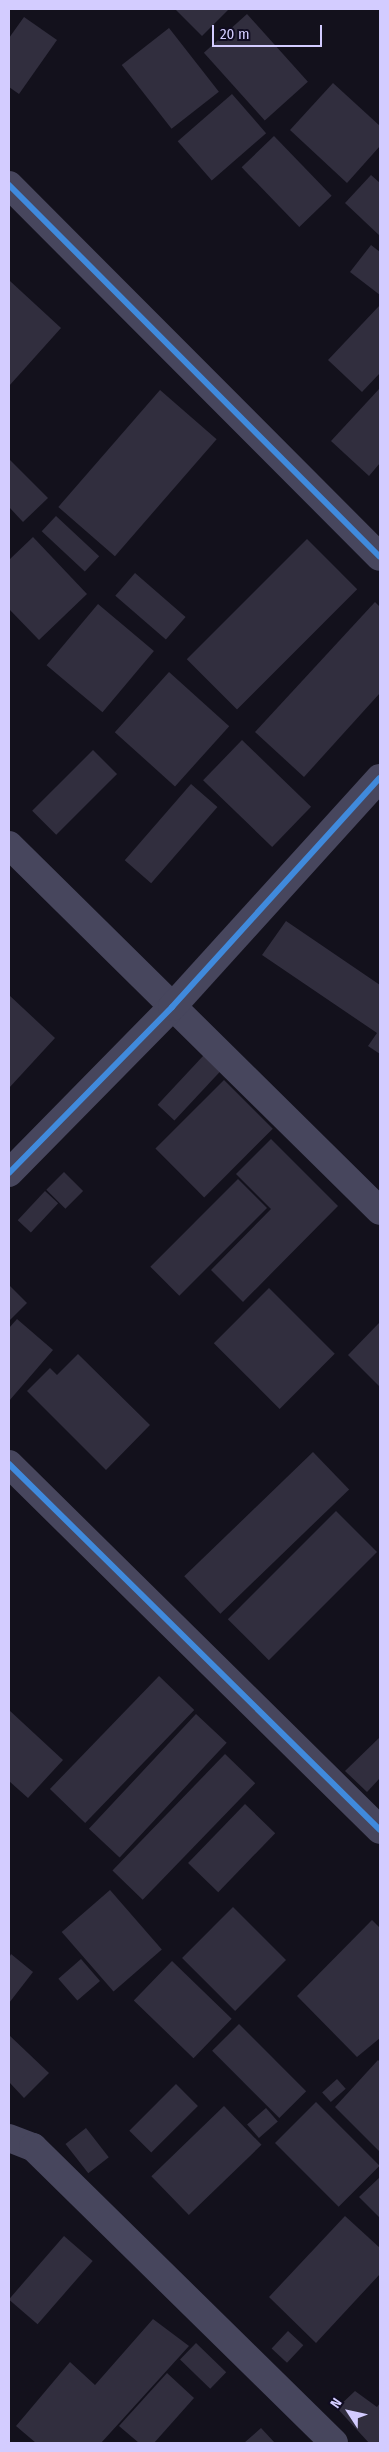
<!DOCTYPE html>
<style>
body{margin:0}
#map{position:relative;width:389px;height:2452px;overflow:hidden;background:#13111c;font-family:"Fira Sans Condensed",sans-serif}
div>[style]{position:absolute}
.building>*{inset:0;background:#312e3e;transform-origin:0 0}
.minor>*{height:28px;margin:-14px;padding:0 14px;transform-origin:14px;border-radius:14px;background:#47465d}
.cycleway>*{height:6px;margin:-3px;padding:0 3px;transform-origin:3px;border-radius:3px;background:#408adc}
span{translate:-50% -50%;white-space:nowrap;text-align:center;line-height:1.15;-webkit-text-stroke:4px #100c21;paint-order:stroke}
.frame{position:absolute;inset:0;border:10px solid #d3ccff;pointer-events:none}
.north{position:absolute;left:324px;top:2387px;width:50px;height:50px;-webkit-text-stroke:4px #100c21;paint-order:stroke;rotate:305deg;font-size:14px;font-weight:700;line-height:20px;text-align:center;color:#d3ccff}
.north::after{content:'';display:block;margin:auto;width:18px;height:22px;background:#d3ccff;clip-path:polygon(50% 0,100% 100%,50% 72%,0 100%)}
.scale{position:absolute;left:212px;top:25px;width:110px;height:22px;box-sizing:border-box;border:2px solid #d3ccff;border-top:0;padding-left:6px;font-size:15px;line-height:18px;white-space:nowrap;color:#d3ccff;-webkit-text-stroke:4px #100c21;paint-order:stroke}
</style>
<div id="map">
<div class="building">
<i style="clip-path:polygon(175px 9px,229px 9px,202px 36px)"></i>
<i style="left:247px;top:14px;width:91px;height:58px;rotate:48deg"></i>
<i style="clip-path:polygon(24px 17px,57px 40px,19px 94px,9px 87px,9px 38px)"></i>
<i style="left:169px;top:28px;width:81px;height:60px;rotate:52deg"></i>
<i style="clip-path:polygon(333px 83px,380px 126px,380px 146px,347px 183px,290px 130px)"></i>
<i style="left:232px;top:94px;width:52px;height:72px;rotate:49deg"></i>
<i style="left:274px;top:136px;width:83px;height:45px;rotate:46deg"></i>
<i style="clip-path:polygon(371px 175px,380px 183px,380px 236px,345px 203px)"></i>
<i style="clip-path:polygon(371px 245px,380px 252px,380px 295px,350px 272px)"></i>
<i style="clip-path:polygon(10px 281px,61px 328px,9px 386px,9px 283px)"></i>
<i style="clip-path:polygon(380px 305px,380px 373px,362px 392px,328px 360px)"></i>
<i style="clip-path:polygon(380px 388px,380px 463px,369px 476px,331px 441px)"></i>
<i style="left:160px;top:390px;width:75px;height:155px;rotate:41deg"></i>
<i style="clip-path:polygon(9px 459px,48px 498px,23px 522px,9px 507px)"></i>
<i style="left:56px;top:516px;width:59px;height:21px;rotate:43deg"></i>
<i style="clip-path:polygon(33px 537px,87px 594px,39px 640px,9px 609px,9px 560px)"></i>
<i style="left:307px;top:539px;width:71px;height:170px;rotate:45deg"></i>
<i style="left:135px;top:573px;width:67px;height:30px;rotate:41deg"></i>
<i style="clip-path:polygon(375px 602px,380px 607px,380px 693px,304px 777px,255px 732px)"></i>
<i style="left:98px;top:604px;width:73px;height:80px;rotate:40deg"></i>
<i style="left:169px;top:672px;width:81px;height:81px;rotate:42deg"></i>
<i style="left:242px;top:740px;width:96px;height:56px;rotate:44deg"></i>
<i style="left:93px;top:750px;width:34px;height:86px;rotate:45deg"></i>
<i style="left:191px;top:784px;width:35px;height:101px;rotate:41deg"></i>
<i style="clip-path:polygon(286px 921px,380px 985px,380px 1054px,368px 1046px,377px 1033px,262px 955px)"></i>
<i style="clip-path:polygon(9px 995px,55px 1038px,9px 1088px)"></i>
<i style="left:204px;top:1055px;width:23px;height:68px;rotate:43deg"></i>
<i style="left:224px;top:1080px;width:69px;height:97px;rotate:45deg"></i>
<i style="clip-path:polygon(271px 1139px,338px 1206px,243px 1302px,211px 1270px,271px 1209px,236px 1174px)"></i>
<i style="left:64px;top:1172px;width:27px;height:25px;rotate:45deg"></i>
<i style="left:238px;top:1179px;width:41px;height:124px;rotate:45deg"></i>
<i style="left:45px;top:1191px;width:18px;height:40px;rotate:43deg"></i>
<i style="clip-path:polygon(9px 1285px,27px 1303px,9px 1321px)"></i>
<i style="left:269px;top:1288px;width:93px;height:78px;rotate:45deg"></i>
<i style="clip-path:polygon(17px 1319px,53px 1350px,9px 1401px,9px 1328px)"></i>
<i style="clip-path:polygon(380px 1322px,380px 1387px,348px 1355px)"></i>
<i style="clip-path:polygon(78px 1354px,150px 1425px,106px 1470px,27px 1391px,50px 1368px,57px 1375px)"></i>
<i style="left:313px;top:1452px;width:52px;height:179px;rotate:46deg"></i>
<i style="left:336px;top:1511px;width:58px;height:153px;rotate:45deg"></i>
<i style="left:159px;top:1676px;width:49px;height:157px;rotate:44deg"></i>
<i style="clip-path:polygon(9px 1710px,63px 1760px,28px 1798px,9px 1781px)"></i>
<i style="left:196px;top:1714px;width:42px;height:157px;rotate:43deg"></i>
<i style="clip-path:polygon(380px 1737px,380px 1778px,367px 1792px,345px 1771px)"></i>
<i style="left:225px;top:1754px;width:42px;height:162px;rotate:44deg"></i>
<i style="left:245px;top:1804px;width:42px;height:82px;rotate:44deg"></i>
<i style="left:110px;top:1890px;width:79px;height:64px;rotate:49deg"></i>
<i style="left:233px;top:1907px;width:75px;height:72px;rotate:45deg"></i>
<i style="clip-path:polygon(372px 1920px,380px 1928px,380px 2038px,357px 2057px,297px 1996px)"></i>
<i style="clip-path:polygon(11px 1954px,33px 1972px,9px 2003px,9px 1958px)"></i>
<i style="left:81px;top:1959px;width:29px;height:30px;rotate:49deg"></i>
<i style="left:172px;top:1961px;width:83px;height:55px;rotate:44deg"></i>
<i style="left:239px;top:2024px;width:95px;height:38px;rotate:45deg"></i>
<i style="clip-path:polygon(9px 2035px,49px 2073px,24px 2098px,9px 2082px)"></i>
<i style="clip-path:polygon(378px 2060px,380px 2062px,380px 2152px,335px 2107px)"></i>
<i style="left:337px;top:2079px;width:13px;height:20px;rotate:48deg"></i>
<i style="left:176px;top:2084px;width:31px;height:66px;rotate:45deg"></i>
<i style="left:316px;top:2102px;width:90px;height:58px;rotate:45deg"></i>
<i style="left:224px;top:2106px;width:54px;height:101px;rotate:46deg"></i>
<i style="left:266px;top:2108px;width:18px;height:25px;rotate:49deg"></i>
<i style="left:86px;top:2128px;width:37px;height:26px;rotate:52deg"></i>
<i style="clip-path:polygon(380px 2177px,380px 2218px,359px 2197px)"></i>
<i style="clip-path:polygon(345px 2216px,380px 2248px,380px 2274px,316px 2343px,269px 2297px)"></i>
<i style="left:64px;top:2236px;width:38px;height:84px;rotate:41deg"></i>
<i style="clip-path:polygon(153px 2319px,189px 2346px,101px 2443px,36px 2443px,16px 2426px,70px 2362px,95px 2385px)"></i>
<i style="left:288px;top:2331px;width:21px;height:24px;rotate:43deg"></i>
<i style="left:196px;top:2343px;width:42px;height:23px;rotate:44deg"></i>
<i style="clip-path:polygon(167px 2373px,194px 2398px,154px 2443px,139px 2443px,119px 2426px)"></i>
<i style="clip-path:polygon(355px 2391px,377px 2407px,380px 2403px,380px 2443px,369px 2443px,337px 2408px)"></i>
<i style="clip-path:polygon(261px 2428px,275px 2443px,244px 2443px)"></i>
</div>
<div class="minor">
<i style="left:9px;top:185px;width:525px;rotate:45.08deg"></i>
<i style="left:9px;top:845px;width:521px;rotate:44.61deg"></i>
<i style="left:9px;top:1173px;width:233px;rotate:-45.5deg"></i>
<i style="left:172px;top:1007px;width:309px;rotate:-47.8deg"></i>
<i style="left:9px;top:1464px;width:521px;rotate:44.61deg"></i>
<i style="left:9px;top:2138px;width:26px;rotate:21deg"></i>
<i style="left:33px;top:2147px;width:422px;rotate:44.5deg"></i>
</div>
<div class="cycleway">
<i style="left:9px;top:185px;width:525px;rotate:45.08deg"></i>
<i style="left:9px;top:1173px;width:233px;rotate:-45.5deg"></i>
<i style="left:172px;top:1007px;width:309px;rotate:-47.8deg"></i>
<i style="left:9px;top:1464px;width:521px;rotate:44.61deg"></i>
</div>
<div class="frame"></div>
<div class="north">N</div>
<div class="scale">20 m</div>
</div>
